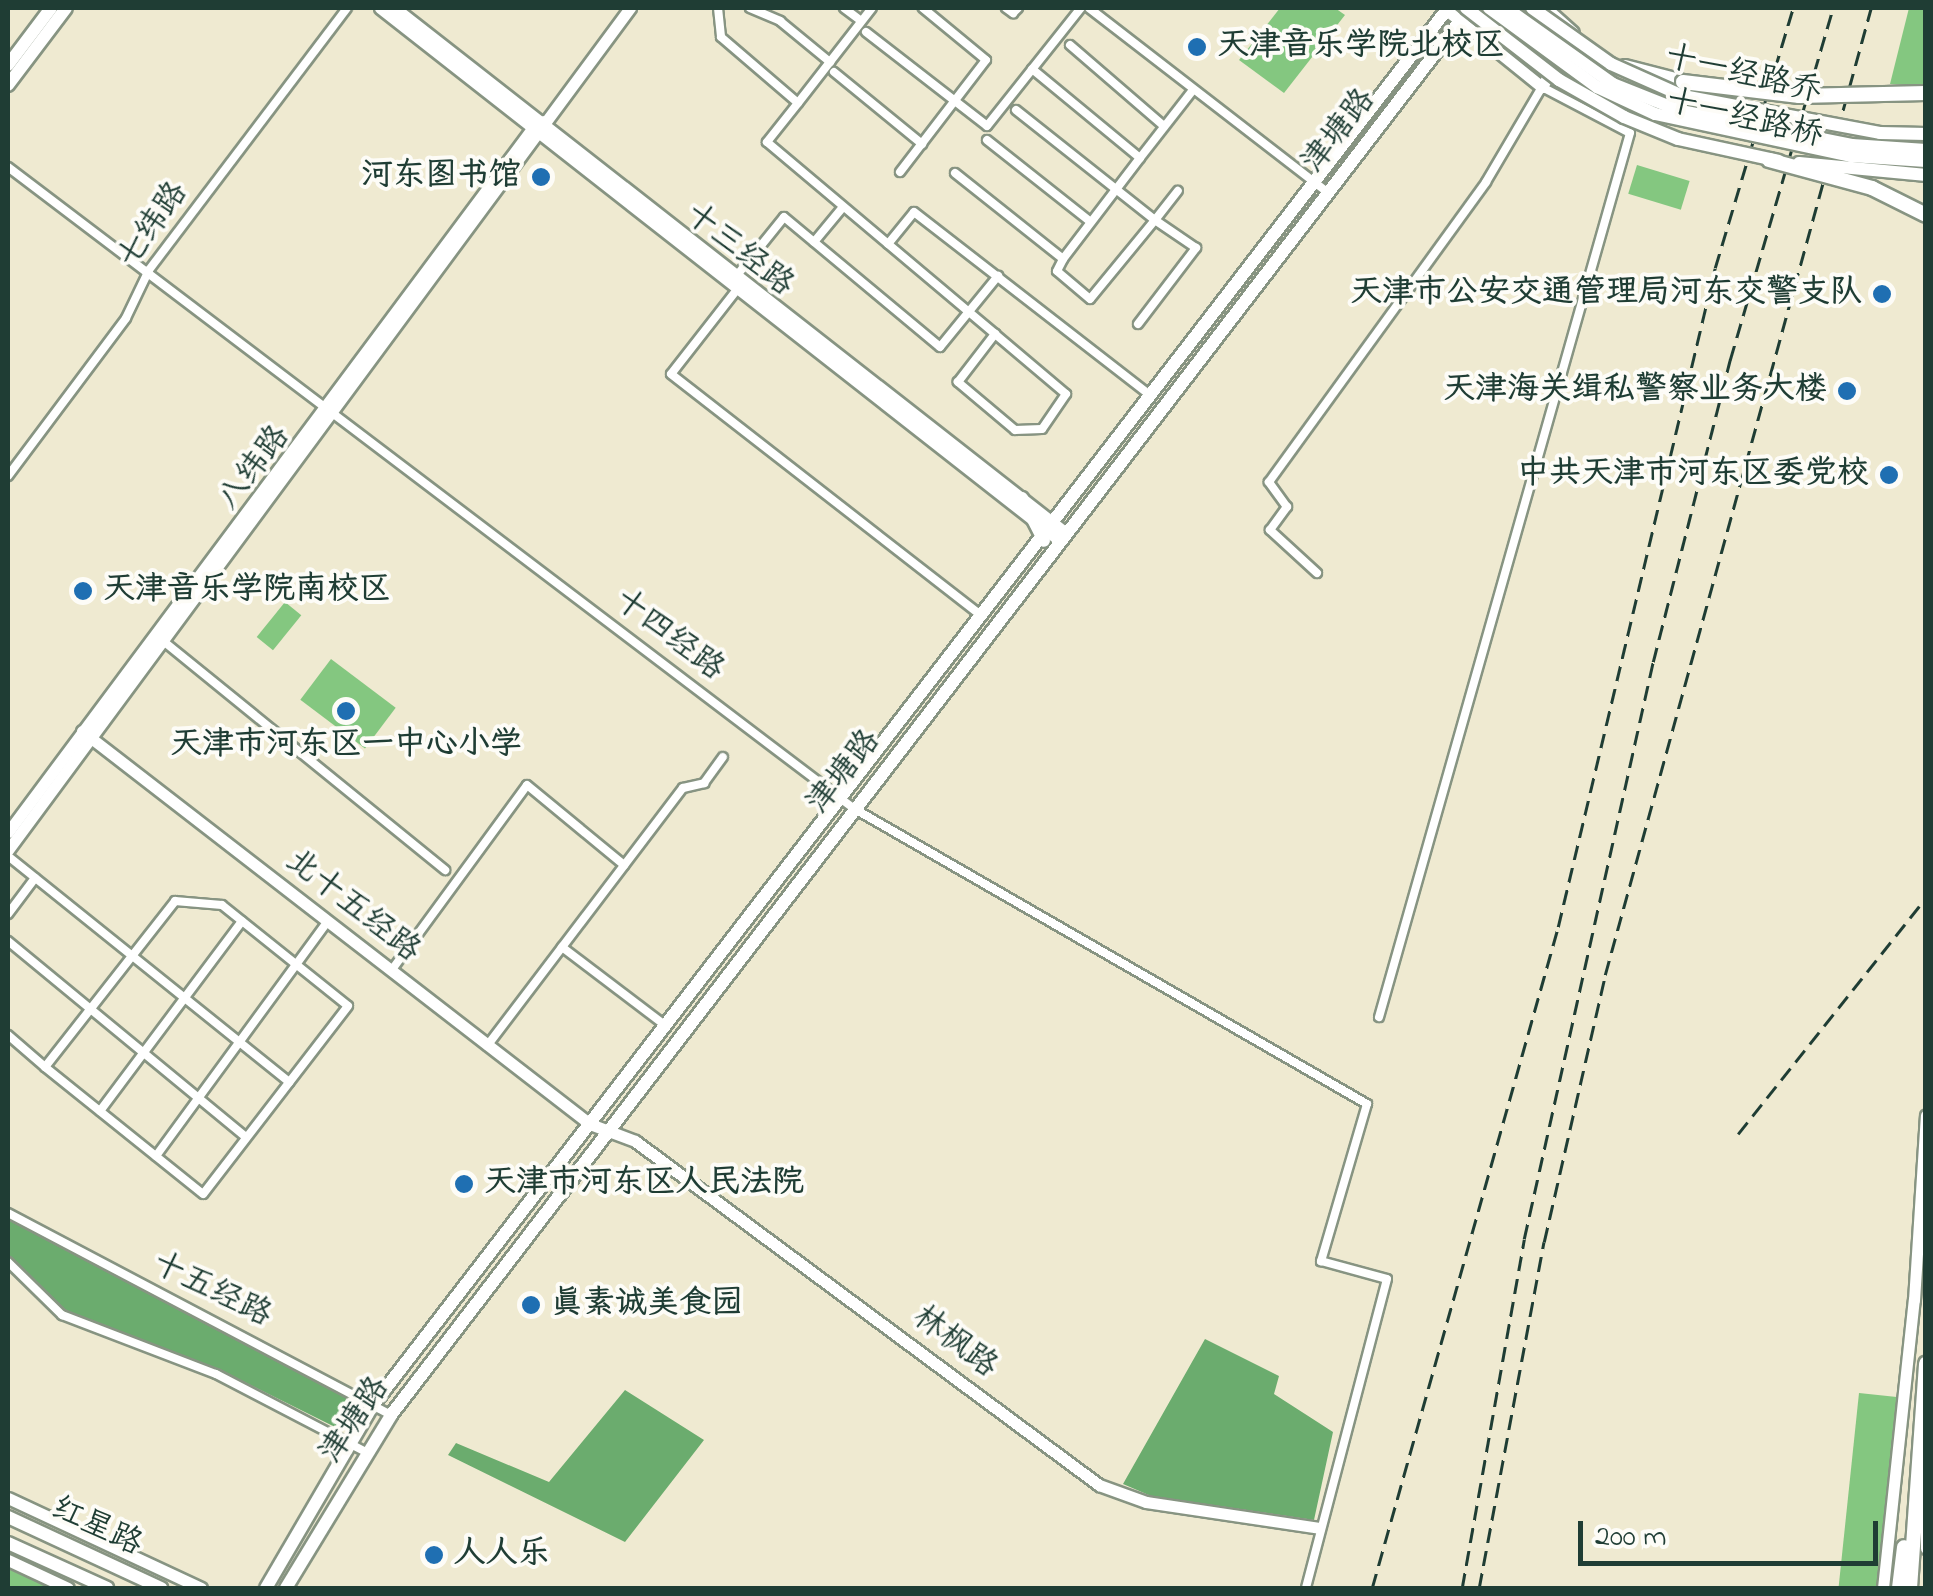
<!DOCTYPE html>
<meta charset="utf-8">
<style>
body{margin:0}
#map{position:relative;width:1933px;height:1596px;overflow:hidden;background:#efead1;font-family:"Indie Flower","LXGW WenKai TC",sans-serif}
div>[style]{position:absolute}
.green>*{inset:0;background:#84c780;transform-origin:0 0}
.forest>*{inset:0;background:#6bac6e}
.roads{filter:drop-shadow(2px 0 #879482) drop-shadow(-2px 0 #879482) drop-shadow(0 2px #879482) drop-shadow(0 -2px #879482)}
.street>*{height:8px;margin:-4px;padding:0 4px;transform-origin:4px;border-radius:4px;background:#fff}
.secondary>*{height:11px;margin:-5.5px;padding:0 5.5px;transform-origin:5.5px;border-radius:5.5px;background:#fff}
.primary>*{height:12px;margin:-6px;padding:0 6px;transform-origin:6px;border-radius:6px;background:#fff}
.highway>*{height:14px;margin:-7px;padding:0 7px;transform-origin:7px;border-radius:7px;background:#fff}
.rail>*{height:2.5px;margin-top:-1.25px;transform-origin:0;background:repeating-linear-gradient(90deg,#1f3d34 0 15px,transparent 0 23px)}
.bridges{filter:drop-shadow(2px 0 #879482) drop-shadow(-2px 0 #879482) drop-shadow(0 2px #879482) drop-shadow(0 -2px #879482)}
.primary-bridge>*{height:12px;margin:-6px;padding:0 6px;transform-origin:6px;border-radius:6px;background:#fff}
.highway-bridge>*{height:14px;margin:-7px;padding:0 7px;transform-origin:7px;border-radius:7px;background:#fff}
.dots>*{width:28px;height:28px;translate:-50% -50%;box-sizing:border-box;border:5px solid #fdfcf7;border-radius:50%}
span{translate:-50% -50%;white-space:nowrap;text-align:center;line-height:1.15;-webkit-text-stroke:8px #fdfcf7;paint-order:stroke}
.poi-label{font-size:32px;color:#1f3d34;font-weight:700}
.left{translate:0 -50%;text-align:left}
.right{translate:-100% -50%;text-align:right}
.street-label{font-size:32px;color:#1f3d34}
.frame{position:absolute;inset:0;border:10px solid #1f3d34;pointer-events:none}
.scale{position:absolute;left:1578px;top:1521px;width:300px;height:45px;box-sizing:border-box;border:5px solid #1f3d34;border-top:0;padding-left:12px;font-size:30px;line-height:35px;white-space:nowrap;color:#1f3d34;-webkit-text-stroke:8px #fdfcf7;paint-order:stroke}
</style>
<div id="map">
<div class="green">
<i style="clip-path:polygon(1280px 8px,1335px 8px,1345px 15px,1284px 93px,1239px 60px)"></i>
<i style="clip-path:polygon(1909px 8px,1925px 8px,1925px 86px,1890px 84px)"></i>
<i style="left:1637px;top:165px;width:55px;height:30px;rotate:17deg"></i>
<i style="left:285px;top:602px;width:21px;height:45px;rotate:39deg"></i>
<i style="left:331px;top:659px;width:81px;height:51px;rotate:37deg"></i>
<i style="left:1859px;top:1393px;width:38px;height:197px;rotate:6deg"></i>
<i style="clip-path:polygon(8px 1568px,50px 1588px,8px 1588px)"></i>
</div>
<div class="forest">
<i style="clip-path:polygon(8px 1213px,72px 1253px,266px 1348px,356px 1400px,339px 1429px,216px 1368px,65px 1311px,8px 1257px)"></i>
<i style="clip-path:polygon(1205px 1339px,1279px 1376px,1274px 1394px,1333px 1432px,1314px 1520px,1151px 1496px,1123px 1484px)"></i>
<i style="clip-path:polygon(625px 1390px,704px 1440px,625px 1542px,448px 1455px,456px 1443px,549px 1482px)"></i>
</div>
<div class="roads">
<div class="street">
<i style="left:718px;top:8px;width:29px;rotate:84deg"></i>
<i style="left:721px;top:37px;width:101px;rotate:40.6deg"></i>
<i style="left:798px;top:103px;width:120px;rotate:-52.1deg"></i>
<i style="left:750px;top:8px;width:33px;rotate:23deg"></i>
<i style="left:780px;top:21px;width:65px;rotate:39.4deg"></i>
<i style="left:844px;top:8px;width:21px;rotate:37deg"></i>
<i style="left:1006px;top:8px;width:9px;rotate:36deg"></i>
<i style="left:1013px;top:13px;width:7px;rotate:-45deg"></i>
<i style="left:1089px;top:8px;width:302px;rotate:37.7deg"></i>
<i style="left:866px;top:32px;width:153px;rotate:37.8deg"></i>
<i style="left:987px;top:126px;width:151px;rotate:-51.5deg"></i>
<i style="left:1070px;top:45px;width:124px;rotate:40.8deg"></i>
<i style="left:834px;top:72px;width:114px;rotate:39.3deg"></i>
<i style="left:798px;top:103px;width:50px;rotate:128.5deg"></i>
<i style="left:767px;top:142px;width:264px;rotate:40.1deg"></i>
<i style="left:969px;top:312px;width:34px;rotate:40deg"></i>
<i style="left:995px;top:334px;width:93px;rotate:40.2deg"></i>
<i style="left:1066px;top:394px;width:42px;rotate:124.4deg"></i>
<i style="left:1042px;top:429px;width:27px;rotate:178deg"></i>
<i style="left:1015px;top:430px;width:75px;rotate:-139.9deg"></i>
<i style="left:958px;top:382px;width:61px;rotate:-52.4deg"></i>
<i style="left:1016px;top:110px;width:177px;rotate:38.4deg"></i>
<i style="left:1155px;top:220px;width:102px;rotate:129.4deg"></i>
<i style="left:1090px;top:299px;width:43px;rotate:-139.7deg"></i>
<i style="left:1057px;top:271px;width:13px;rotate:-63deg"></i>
<i style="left:987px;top:140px;width:132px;rotate:38.3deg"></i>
<i style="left:1140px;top:158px;width:86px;rotate:-52.1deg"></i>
<i style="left:8px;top:167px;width:1061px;rotate:37.18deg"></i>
<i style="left:853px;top:808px;width:593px;rotate:29.94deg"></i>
<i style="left:1367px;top:1104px;width:164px;rotate:106.3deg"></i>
<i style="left:1321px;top:1261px;width:68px;rotate:15.3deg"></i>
<i style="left:1387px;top:1279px;width:319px;rotate:104.7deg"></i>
<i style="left:900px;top:172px;width:141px;rotate:-52.5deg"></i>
<i style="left:986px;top:60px;width:82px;rotate:-140.5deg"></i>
<i style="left:955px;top:173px;width:138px;rotate:38.5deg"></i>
<i style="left:1063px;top:259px;width:127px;rotate:-52.7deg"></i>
<i style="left:1140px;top:158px;width:140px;rotate:-140.5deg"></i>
<i style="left:814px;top:242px;width:45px;rotate:-50.4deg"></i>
<i style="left:888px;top:244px;width:41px;rotate:-50.9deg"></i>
<i style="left:914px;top:212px;width:300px;rotate:37.8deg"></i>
<i style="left:738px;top:274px;width:73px;rotate:-51.1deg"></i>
<i style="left:784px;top:217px;width:203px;rotate:39.8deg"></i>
<i style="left:940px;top:347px;width:92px;rotate:-50.8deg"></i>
<i style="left:739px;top:287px;width:110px;rotate:128deg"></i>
<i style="left:671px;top:374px;width:394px;rotate:37.9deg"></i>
<i style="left:1138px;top:324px;width:96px;rotate:-52.7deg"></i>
<i style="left:1196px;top:248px;width:50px;rotate:-145.7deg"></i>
<i style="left:1155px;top:220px;width:37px;rotate:-52deg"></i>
<i style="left:8px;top:476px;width:197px;rotate:-53.2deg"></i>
<i style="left:126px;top:318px;width:53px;rotate:-64.4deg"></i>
<i style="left:149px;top:270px;width:328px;rotate:-52.9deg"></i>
<i style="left:1317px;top:573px;width:64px;rotate:-137.5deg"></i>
<i style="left:1270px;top:530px;width:29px;rotate:-54deg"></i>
<i style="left:1287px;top:507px;width:31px;rotate:-126deg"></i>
<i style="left:1269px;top:482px;width:370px;rotate:-54.1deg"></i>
<i style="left:1486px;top:182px;width:110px;rotate:-59.5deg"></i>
<i style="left:1542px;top:87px;width:99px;rotate:27.6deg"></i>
<i style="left:1630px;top:133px;width:919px;rotate:105.85deg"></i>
<i style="left:162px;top:640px;width:365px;rotate:39.1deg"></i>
<i style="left:8px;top:856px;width:361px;rotate:38.8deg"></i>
<i style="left:175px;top:901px;width:47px;rotate:4.9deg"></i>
<i style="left:222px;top:905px;width:161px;rotate:38.7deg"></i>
<i style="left:348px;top:1006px;width:237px;rotate:127.6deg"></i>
<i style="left:203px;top:1194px;width:203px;rotate:-141.2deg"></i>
<i style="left:45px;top:1067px;width:211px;rotate:-51.9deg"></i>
<i style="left:8px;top:914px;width:45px;rotate:-53.1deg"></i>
<i style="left:8px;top:941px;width:308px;rotate:39.5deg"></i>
<i style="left:562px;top:947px;width:131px;rotate:37.2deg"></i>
<i style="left:391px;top:971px;width:230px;rotate:-53.8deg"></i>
<i style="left:527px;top:785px;width:126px;rotate:39.5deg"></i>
<i style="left:8px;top:1035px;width:49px;rotate:40.9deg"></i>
<i style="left:487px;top:1046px;width:324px;rotate:-52.8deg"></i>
<i style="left:683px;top:788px;width:22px;rotate:-13deg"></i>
<i style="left:704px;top:783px;width:32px;rotate:-54deg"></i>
<i style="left:100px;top:1111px;width:237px;rotate:-53.2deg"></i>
<i style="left:156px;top:1156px;width:290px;rotate:-53.8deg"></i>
<i style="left:8px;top:1213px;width:433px;rotate:27.8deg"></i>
<i style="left:8px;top:1262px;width:76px;rotate:44.5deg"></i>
<i style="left:62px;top:1315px;width:165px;rotate:21deg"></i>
<i style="left:216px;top:1374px;width:169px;rotate:27.5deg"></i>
</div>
<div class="secondary">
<i style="left:380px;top:8px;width:864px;rotate:38.09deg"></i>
<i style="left:395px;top:8px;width:852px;rotate:38.04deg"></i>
<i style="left:1444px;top:8px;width:126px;rotate:38.9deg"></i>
<i style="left:1542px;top:87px;width:40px;rotate:-62deg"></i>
<i style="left:1546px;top:8px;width:36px;rotate:42deg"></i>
<i style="left:82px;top:731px;width:642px;rotate:37.73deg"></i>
<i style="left:590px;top:1124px;width:48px;rotate:20.7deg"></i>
<i style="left:635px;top:1141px;width:578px;rotate:36.55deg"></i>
<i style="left:1099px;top:1485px;width:50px;rotate:19.9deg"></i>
<i style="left:1146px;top:1502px;width:175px;rotate:8.5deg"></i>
<i style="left:8px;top:832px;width:880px;rotate:-53.31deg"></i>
<i style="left:534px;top:126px;width:11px;rotate:-27deg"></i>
<i style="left:8px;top:850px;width:1047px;rotate:-53.55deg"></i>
<i style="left:1926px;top:1468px;width:80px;rotate:90deg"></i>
<i style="left:8px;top:1498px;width:213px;rotate:25deg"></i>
<i style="left:8px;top:1560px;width:66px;rotate:25deg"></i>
<i style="left:1883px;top:1588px;width:290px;rotate:-83.9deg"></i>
<i style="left:1914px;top:1300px;width:185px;rotate:-86.3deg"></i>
</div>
<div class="primary">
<i style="left:8px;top:65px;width:71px;rotate:-53deg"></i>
<i style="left:8px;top:85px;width:96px;rotate:-53deg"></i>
<i style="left:1022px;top:498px;width:48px;rotate:62.9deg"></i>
<i style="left:8px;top:1517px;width:169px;rotate:24.9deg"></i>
<i style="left:8px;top:1543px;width:109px;rotate:24.4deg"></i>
<i style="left:266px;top:1588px;width:212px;rotate:-59.7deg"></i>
<i style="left:373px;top:1405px;width:1763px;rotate:-52.42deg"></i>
<i style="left:286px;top:1588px;width:202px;rotate:-58.7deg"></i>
<i style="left:391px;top:1415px;width:1773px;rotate:-52.52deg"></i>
</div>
<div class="highway">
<i style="left:1625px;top:67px;width:60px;rotate:14.5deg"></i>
<i style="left:1899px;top:1588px;width:41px;rotate:-83deg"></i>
<i style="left:1910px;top:1588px;width:225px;rotate:-85.9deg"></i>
</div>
</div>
<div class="rail">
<i style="left:1738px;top:1134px;width:302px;rotate:-51.5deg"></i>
<i style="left:1372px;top:1588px;width:687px;rotate:-74.28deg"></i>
<i style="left:1558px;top:927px;width:677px;rotate:-76.6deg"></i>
<i style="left:1715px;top:268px;width:271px;rotate:-73.3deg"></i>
<i style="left:1462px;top:1588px;width:354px;rotate:-79.9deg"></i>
<i style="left:1524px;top:1239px;width:591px;rotate:-77.4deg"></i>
<i style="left:1653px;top:662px;width:312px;rotate:-75.7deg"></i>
<i style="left:1730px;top:360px;width:367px;rotate:-73.7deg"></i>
<i style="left:1479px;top:1588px;width:352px;rotate:-79.4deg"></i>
<i style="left:1544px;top:1242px;width:274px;rotate:-77.1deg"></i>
<i style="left:1605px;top:975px;width:1003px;rotate:-74.62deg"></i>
</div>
<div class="bridges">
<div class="primary-bridge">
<i style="left:1466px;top:8px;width:118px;rotate:37.7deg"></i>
<i style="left:1559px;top:80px;width:75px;rotate:29.6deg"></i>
<i style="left:1624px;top:117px;width:58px;rotate:22.2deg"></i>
<i style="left:1678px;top:139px;width:103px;rotate:12.3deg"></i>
<i style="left:1489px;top:8px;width:134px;rotate:36.2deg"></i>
<i style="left:1597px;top:87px;width:64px;rotate:25deg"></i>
<i style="left:1655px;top:114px;width:200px;rotate:12.1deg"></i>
<i style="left:1851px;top:156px;width:75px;rotate:3.8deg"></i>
<i style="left:1506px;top:8px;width:131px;rotate:35.4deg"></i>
<i style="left:1613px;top:84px;width:73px;rotate:21.7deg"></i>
<i style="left:1681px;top:111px;width:174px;rotate:11.2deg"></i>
<i style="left:1852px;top:145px;width:74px;rotate:3.9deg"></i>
<i style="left:1532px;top:8px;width:97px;rotate:35.3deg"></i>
<i style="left:1611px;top:64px;width:79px;rotate:24deg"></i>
<i style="left:1683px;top:96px;width:200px;rotate:10.6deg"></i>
<i style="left:1880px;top:133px;width:46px;rotate:1.2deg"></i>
<i style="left:1799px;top:163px;width:128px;rotate:5.4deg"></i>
</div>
<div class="highway-bridge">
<i style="left:1683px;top:82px;width:117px;rotate:6.9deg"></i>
<i style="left:1799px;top:96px;width:127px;rotate:-1.4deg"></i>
<i style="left:1769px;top:160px;width:107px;rotate:15.2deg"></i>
<i style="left:1872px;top:188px;width:60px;rotate:26.6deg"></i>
</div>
</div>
<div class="dots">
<i style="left:1197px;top:47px;background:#1f6fb2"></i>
<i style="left:541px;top:177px;background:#1f6fb2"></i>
<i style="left:1882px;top:294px;background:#1f6fb2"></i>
<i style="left:1847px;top:391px;background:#1f6fb2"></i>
<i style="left:1889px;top:475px;background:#1f6fb2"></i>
<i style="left:83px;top:591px;background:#1f6fb2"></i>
<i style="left:346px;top:711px;background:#1f6fb2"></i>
<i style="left:464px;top:1184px;background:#1f6fb2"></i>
<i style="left:531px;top:1305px;background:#1f6fb2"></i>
<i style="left:434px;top:1555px;background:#1f6fb2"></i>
</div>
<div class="poi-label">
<span class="left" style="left:1217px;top:47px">天津音乐学院北校区</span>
<span class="right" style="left:521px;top:177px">河东图书馆</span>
<span class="right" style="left:1862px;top:294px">天津市公安交通管理局河东交警支队</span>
<span class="right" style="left:1827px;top:391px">天津海关缉私警察业务大楼</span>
<span class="right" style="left:1869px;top:475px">中共天津市河东区委党校</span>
<span class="left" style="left:103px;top:591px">天津音乐学院南校区</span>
<span style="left:346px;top:746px">天津市河东区一中心小学</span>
<span class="left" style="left:484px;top:1184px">天津市河东区人民法院</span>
<span class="left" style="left:551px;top:1305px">真素诚美食园</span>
<span class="left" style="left:454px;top:1555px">人人乐</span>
</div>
<div class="street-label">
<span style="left:1743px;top:76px;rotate:13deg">十一经路乔</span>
<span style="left:1744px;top:120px;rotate:13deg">十一经路桥</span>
<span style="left:1340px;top:132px;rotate:-52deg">津塘路</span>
<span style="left:154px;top:226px;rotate:-55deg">七纬路</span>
<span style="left:738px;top:251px;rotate:38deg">十三经路</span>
<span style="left:255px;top:469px;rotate:-53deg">八纬路</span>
<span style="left:668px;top:636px;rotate:37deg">十四经路</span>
<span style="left:845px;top:773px;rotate:-52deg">津塘路</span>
<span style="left:352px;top:907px;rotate:38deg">北十五经路</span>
<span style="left:211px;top:1291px;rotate:26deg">十五经路</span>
<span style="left:954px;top:1343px;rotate:37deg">林枫路</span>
<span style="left:356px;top:1421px;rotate:-56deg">津塘路</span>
<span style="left:96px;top:1528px;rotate:25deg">红星路</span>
</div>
<div class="frame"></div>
<div class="scale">200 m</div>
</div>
